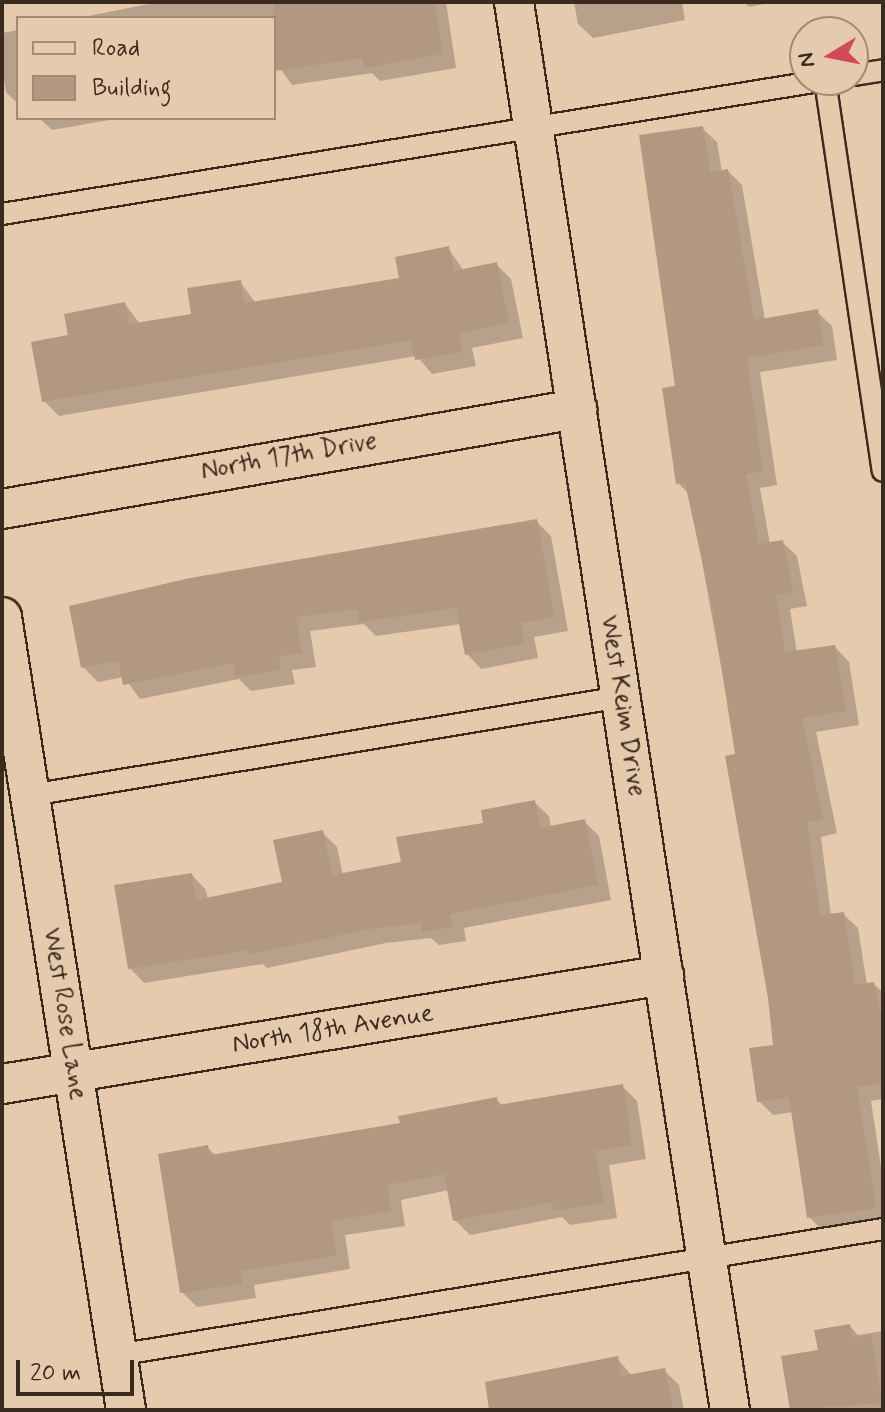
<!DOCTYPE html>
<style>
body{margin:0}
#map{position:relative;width:885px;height:1412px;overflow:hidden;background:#e6caad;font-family:Mynerve,sans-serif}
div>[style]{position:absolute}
.shadow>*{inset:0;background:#0003}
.building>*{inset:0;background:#b29880}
.roads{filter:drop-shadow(2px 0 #3b2a1e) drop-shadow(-2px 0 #3b2a1e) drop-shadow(0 2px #3b2a1e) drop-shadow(0 -2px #3b2a1e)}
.service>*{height:20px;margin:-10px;padding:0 10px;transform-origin:10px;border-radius:10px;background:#e6caad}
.minor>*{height:38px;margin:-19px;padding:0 19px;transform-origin:19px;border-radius:19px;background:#e6caad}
span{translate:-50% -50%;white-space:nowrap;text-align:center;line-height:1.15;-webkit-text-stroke:6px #e6caad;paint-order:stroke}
.street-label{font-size:26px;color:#3b2a1e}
.frame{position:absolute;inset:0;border:4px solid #3b2a1e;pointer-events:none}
.legend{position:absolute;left:16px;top:16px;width:260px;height:104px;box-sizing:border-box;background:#e6caad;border:2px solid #a28a74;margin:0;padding:10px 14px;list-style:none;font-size:24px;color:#3b2a1e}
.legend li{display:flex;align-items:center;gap:16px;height:40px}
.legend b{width:40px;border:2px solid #a28a74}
.north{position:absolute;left:789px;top:16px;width:80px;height:80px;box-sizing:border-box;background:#e6caad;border:2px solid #a28a74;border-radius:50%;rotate:260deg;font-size:22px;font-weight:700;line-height:32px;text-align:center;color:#3b2a1e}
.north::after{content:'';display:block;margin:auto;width:28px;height:36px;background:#d1495b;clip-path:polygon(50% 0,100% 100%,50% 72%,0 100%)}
.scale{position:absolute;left:16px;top:1360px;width:118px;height:36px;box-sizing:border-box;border:4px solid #3b2a1e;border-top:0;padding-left:10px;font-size:24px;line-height:28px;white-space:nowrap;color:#3b2a1e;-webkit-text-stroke:6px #e6caad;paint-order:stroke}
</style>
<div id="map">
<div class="shadow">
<i style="clip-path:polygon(159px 2px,446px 2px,456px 68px,380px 81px,372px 73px,292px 85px,274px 60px,274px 18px,78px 18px)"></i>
<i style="clip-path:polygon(574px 2px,682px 2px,685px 20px,593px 38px,578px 24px)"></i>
<i style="clip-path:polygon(744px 2px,775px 2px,749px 7px)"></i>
<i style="clip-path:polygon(18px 30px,18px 104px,6px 92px,2px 70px,2px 33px)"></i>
<i style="clip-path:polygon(39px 118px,121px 118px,52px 130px)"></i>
<i style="clip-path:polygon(702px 128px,717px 142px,722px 172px,728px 171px,742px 185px,765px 320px,817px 312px,832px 326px,837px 360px,760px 372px,777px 485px,760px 488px,770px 544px,782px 542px,797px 556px,807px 606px,790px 609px,797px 653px,835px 647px,849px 662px,859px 725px,816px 732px,837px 833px,821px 837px,831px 916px,843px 914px,858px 928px,867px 985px,874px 984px,883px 993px,883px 1099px,871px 1101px,883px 1180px,883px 1223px,824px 1232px,809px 1217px,793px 1112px,773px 1115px,759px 1101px,775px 1046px,737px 755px,690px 495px,678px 483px,677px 388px)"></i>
<i style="clip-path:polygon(448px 248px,464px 271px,497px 265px,511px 279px,523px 338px,472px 348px,476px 366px,432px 374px,417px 356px,59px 416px,44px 401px,70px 337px,125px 304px,140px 324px,194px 316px,240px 282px,256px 303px,401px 280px)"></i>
<i style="clip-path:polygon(536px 521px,551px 536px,568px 631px,534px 637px,538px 658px,481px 669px,467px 654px,461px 624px,376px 636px,364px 624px,310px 631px,316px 667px,292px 670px,295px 684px,251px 691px,239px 679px,140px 699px,124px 677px,98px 682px,83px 667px)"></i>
<i style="clip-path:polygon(534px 802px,549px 816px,551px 828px,584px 821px,599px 836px,611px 900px,464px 928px,466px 941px,439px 945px,431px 938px,386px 943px,267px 968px,263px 964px,144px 983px,130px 968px,192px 875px,206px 890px,208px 900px,284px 883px,322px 832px,337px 847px,343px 875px,403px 864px)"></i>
<i style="clip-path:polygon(622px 1086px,637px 1101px,646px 1159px,609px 1165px,617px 1218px,570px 1225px,562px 1217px,470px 1235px,455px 1220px,449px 1190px,401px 1200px,405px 1226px,345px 1235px,350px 1269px,254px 1285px,256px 1298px,197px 1307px,182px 1292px,207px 1147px,216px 1156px,402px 1125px,496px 1099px,503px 1106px)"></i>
<i style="clip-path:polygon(850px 1326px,858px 1335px,883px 1331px,883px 1410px,792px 1410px,783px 1357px,820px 1351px)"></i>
<i style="clip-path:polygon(617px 1358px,632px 1376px,664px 1370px,679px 1385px,684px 1410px,491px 1410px)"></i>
</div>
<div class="building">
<i style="clip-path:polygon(274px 2px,434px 2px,443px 54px,364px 68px,362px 58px,274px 71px)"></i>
<i style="clip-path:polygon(703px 126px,710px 172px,728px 169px,754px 320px,818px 309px,824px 345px,747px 358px,763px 471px,746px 474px,759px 544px,783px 540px,793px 592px,776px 595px,785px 652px,835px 645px,846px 711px,802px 718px,823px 819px,807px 822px,820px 915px,844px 912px,855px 985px,874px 982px,883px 1024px,883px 1083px,857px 1087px,876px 1208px,807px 1218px,789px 1097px,757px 1102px,749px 1048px,773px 1045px,768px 998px,725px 756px,735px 754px,712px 607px,685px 483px,676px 484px,662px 388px,675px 386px,639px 135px)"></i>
<i style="clip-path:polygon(449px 246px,454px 271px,497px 262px,509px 323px,459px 333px,462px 352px,415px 360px,411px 340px,42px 402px,31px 342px,68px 335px,64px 314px,125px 302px,129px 324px,191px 314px,187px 288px,241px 280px,244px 303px,399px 278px,395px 257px)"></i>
<i style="clip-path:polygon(537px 519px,554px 617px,521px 623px,524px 644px,465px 655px,456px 608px,359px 622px,358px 609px,296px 617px,302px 653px,279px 656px,281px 670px,235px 677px,233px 663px,123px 685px,118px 661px,81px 668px,69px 606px,190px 578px)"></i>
<i style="clip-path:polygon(535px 800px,540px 828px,585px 819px,598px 885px,450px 914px,453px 927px,422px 932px,421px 923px,370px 929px,250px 954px,249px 950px,128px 969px,114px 885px,192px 873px,196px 900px,282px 882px,273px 840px,323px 830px,332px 875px,401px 862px,396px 837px,483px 823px,481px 810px)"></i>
<i style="clip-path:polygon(623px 1084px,632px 1145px,595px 1151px,604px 1203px,554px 1211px,552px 1202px,453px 1221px,444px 1174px,387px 1185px,391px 1211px,331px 1221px,337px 1255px,240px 1271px,242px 1284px,180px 1293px,158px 1154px,208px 1145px,210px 1155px,400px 1123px,398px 1116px,497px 1097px,498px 1105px)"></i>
<i style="clip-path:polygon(850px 1324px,853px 1338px,871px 1334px,882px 1403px,790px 1410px,781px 1356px,818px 1350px,814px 1330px)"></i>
<i style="clip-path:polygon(618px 1356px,621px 1376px,665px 1368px,673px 1410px,489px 1410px,485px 1382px)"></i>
</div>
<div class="roads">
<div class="service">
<i style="left:853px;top:75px;width:30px;rotate:-9deg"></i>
<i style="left:825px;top:80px;width:395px;rotate:81.6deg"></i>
<i style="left:2px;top:214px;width:835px;rotate:-9.24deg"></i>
<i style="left:31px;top:795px;width:598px;rotate:-9.43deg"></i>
<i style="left:117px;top:1355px;width:776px;rotate:-9.34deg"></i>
</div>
<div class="minor">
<i style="left:514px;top:2px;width:1424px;rotate:81.28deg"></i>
<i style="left:2px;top:509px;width:584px;rotate:-9.87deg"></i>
<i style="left:2px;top:617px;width:803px;rotate:81.11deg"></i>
<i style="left:2px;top:1084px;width:671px;rotate:-9.35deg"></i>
</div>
</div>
<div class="street-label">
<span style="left:289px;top:457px;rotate:-10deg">North 17th Drive</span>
<span style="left:622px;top:706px;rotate:81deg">West Keim Drive</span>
<span style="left:64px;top:1014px;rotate:81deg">West Rose Lane</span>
<span style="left:333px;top:1030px;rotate:-9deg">North 18th Avenue</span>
</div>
<div class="frame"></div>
<ul class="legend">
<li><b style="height:10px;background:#e6caad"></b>Road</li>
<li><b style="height:22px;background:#b29880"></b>Building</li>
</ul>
<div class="north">N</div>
<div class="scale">20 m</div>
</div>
